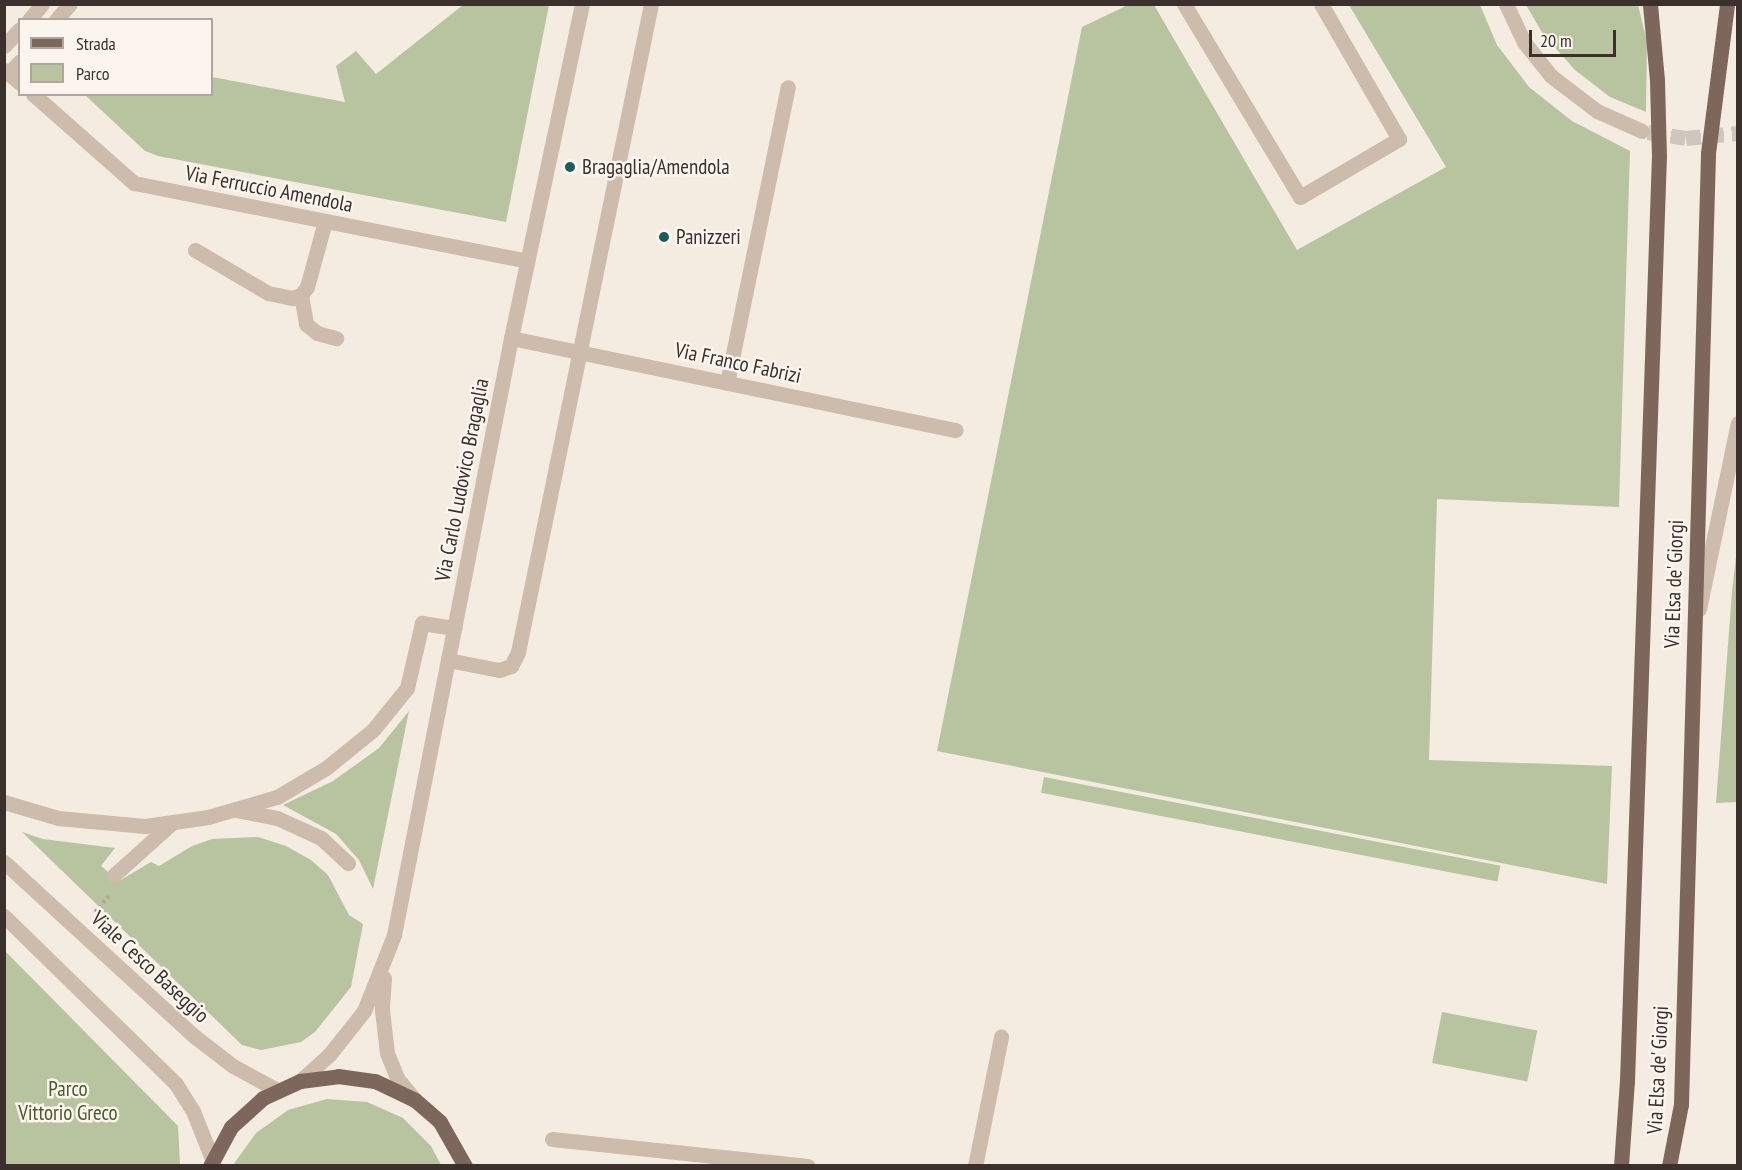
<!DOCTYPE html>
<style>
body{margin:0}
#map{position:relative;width:1742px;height:1170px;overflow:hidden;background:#f4ebe1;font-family:"PT Sans Narrow",sans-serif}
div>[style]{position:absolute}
.green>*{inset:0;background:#b8c4a0;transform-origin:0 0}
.minor-tunnel>*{height:15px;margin-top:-7.5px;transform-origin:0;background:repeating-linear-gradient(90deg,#cfc6bd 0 15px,transparent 0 23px)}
.path>*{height:4px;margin-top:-2px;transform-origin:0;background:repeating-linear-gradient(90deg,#b9a596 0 3px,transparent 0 6px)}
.minor>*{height:15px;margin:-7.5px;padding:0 7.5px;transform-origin:7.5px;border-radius:7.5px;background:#cdbbac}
.major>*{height:15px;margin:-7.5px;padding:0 7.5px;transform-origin:7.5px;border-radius:7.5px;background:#7d675c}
.dots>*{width:16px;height:16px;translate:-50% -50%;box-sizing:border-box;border:3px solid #fbf5ee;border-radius:50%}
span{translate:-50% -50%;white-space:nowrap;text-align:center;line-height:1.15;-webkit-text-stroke:5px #fbf5ee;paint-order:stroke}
.poi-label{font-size:21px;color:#3b302b}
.left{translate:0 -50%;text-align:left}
.street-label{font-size:21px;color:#3b302b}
.park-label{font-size:21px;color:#4a5a2e}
.frame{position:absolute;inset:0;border:6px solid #3b302b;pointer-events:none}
.legend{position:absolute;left:18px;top:18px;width:195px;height:78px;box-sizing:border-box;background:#fbf5ee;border:2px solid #aea6a0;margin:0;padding:8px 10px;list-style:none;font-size:18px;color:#3b302b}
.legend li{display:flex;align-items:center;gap:12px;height:30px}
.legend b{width:30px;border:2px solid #aea6a0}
.scale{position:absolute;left:1529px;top:30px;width:87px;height:27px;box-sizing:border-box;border:3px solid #3b302b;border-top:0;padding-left:8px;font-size:18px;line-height:21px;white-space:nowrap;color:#3b302b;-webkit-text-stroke:4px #fbf5ee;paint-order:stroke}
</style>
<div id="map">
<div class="green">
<i style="clip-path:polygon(463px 5px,549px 5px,506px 222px,158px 156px,145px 151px,85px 95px,212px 94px,212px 77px,345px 102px,336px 66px,356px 51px,376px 74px)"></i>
<i style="clip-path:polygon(1128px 5px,1154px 5px,1297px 250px,1446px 167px,1349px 5px,1480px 5px,1497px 45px,1529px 87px,1572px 121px,1630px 151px,1619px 507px,1437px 499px,1429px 760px,1612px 766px,1607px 884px,937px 751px,1082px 27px)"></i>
<i style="clip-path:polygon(1526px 5px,1638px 5px,1647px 42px,1646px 112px,1610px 97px,1575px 70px,1543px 34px)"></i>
<i style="clip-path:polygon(1737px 548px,1737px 802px,1716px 803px,1732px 592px)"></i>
<i style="clip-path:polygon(409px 711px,373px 889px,359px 860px,336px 834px,283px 805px,333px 781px,379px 748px)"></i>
<i style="left:1044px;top:777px;width:465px;height:16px;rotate:11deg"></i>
<i style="clip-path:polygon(22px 832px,43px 839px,115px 848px,101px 866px,119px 881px,151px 862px,159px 866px,192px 846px,212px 839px,258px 837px,286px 846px,311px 860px,328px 875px,349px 915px,363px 924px,351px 987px,315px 1032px,301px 1042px,261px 1050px,242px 1045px)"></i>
<i style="clip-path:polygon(4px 950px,178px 1126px,180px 1165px,5px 1165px)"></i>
<i style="left:1442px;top:1012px;width:97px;height:52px;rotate:11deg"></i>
<i style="clip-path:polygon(327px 1099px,367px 1102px,403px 1118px,431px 1146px,441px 1165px,233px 1165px,256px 1133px,288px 1110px)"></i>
</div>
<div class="minor-tunnel">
<i style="left:1648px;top:132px;width:38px;rotate:9deg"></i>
<i style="left:1686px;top:138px;width:52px;rotate:-5.5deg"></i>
</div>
<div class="path">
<i style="left:95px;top:912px;width:21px;rotate:-49deg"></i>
</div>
<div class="minor">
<i style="left:1184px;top:4px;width:225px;rotate:59deg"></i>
<i style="left:1300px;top:197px;width:115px;rotate:-30.4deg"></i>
<i style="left:1399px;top:139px;width:156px;rotate:-120deg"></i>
<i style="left:1506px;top:4px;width:42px;rotate:64.7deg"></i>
<i style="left:1524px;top:42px;width:43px;rotate:51.5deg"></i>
<i style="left:1551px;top:76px;width:58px;rotate:37.3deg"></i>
<i style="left:1597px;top:111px;width:49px;rotate:24deg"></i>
<i style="left:29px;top:20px;width:21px;rotate:-51deg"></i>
<i style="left:56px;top:20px;width:21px;rotate:-49deg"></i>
<i style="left:4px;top:46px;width:23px;rotate:-47deg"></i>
<i style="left:4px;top:70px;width:21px;rotate:39deg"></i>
<i style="left:9px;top:73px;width:16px;rotate:-47deg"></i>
<i style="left:33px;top:94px;width:135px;rotate:41.4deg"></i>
<i style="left:134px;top:183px;width:401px;rotate:11.2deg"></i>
<i style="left:195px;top:250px;width:85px;rotate:30.5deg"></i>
<i style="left:268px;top:293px;width:25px;rotate:12deg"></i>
<i style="left:292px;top:298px;width:9px;rotate:-18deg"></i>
<i style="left:301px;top:295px;width:10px;rotate:-53deg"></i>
<i style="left:307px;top:287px;width:68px;rotate:-74.7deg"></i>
<i style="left:301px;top:295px;width:29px;rotate:80deg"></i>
<i style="left:306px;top:324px;width:14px;rotate:39deg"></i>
<i style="left:317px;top:333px;width:20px;rotate:15deg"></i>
<i style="left:511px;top:338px;width:454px;rotate:11.7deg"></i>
<i style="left:727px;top:383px;width:302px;rotate:-78.4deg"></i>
<i style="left:1699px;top:609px;width:190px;rotate:-78.2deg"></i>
<i style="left:448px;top:660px;width:52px;rotate:11.1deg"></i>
<i style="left:499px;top:670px;width:13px;rotate:-18deg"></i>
<i style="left:511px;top:666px;width:16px;rotate:-63deg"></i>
<i style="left:518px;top:652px;width:662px;rotate:-78.4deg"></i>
<i style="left:4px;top:802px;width:56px;rotate:16.5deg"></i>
<i style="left:58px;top:818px;width:87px;rotate:5.3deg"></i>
<i style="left:145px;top:826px;width:64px;rotate:-8.1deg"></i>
<i style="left:208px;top:817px;width:72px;rotate:-16.2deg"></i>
<i style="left:277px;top:797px;width:57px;rotate:-30.6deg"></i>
<i style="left:326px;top:768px;width:60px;rotate:-39deg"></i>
<i style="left:373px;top:730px;width:54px;rotate:-51deg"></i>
<i style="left:407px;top:688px;width:67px;rotate:-77deg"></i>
<i style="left:422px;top:623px;width:33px;rotate:9deg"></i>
<i style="left:236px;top:810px;width:42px;rotate:11deg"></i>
<i style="left:277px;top:818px;width:48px;rotate:24.4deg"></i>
<i style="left:321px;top:838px;width:37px;rotate:43deg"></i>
<i style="left:4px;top:862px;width:258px;rotate:42.5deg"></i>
<i style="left:194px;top:1036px;width:49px;rotate:37.6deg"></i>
<i style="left:233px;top:1066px;width:50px;rotate:28.6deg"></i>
<i style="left:114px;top:875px;width:79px;rotate:-41.9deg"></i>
<i style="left:4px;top:916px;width:240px;rotate:44.3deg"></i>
<i style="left:176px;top:1084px;width:32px;rotate:58deg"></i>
<i style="left:193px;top:1111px;width:52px;rotate:68.4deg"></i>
<i style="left:384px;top:978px;width:32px;rotate:94deg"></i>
<i style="left:382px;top:1010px;width:43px;rotate:83.4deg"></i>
<i style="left:387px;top:1053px;width:27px;rotate:68deg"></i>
<i style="left:397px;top:1078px;width:28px;rotate:51deg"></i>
<i style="left:300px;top:1081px;width:39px;rotate:-42deg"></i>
<i style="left:329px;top:1055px;width:56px;rotate:-51.5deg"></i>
<i style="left:364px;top:1011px;width:82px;rotate:-68.5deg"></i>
<i style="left:394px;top:935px;width:608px;rotate:-78.91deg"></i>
<i style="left:511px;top:338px;width:341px;rotate:-78deg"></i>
<i style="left:552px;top:1139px;width:257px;rotate:6deg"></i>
<i style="left:975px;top:1166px;width:132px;rotate:-78.6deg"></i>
</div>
<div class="major">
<i style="left:210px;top:1166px;width:44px;rotate:-61.7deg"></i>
<i style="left:231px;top:1127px;width:43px;rotate:-42.2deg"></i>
<i style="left:263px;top:1098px;width:41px;rotate:-24.7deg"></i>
<i style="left:300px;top:1081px;width:38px;rotate:-7deg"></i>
<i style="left:338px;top:1076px;width:37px;rotate:8deg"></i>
<i style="left:375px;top:1081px;width:44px;rotate:25.4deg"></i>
<i style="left:415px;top:1100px;width:33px;rotate:41deg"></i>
<i style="left:440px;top:1122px;width:51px;rotate:60.4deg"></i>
<i style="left:1621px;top:1166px;width:85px;rotate:-86deg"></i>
<i style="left:1627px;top:1081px;width:925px;rotate:-88.02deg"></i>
<i style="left:1659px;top:157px;width:77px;rotate:-91.5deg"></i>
<i style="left:1657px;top:80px;width:76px;rotate:-95.3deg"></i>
<i style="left:1669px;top:1166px;width:63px;rotate:-79deg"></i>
<i style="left:1681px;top:1104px;width:951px;rotate:-88.37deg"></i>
<i style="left:1708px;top:153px;width:150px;rotate:-82.7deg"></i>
</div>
<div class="dots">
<i style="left:570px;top:167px;background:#1f5a5e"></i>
<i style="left:664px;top:237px;background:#1f5a5e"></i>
</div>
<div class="poi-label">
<span class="left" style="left:582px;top:167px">Bragaglia/Amendola</span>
<span class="left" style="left:676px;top:237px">Panizzeri</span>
</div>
<div class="street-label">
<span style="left:269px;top:189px;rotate:11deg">Via Ferruccio Amendola</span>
<span style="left:738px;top:363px;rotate:12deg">Via Franco Fabrizi</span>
<span style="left:462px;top:480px;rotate:-79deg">Via Carlo Ludovico Bragaglia</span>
<span style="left:1674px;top:584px;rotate:-88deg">Via Elsa de' Giorgi</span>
<span style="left:150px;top:967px;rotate:43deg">Viale Cesco Baseggio</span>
<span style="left:1658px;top:1070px;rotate:-87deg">Via Elsa de' Giorgi</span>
</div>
<div class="park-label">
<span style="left:68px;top:1101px">Parco<br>Vittorio Greco</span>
</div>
<div class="frame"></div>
<ul class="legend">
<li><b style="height:8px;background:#7d675c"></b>Strada</li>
<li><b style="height:16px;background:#b8c4a0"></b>Parco</li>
</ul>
<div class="scale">20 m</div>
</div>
